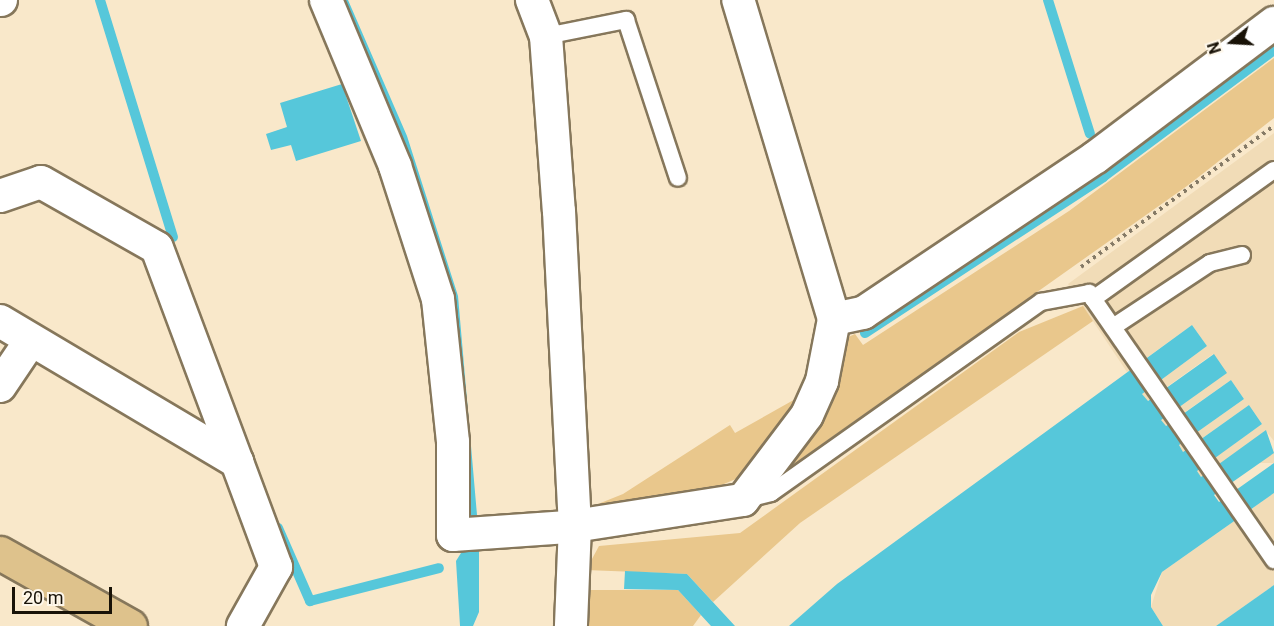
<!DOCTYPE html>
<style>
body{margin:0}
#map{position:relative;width:1274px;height:626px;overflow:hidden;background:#f9e8ca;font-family:Roboto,sans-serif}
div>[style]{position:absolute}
.built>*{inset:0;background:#f1dcb7;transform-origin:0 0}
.green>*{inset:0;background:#e9c78c}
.water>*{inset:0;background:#56c7da}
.stream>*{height:10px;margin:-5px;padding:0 5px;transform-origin:5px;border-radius:5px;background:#56c7da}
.path>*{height:4px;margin-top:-2px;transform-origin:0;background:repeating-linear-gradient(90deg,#857a66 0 3px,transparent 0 7.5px)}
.roads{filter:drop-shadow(2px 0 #86775b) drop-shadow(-2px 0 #86775b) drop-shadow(0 2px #86775b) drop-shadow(0 -2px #86775b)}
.lane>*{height:16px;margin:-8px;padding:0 8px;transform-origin:8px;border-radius:8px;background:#fff}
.street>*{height:32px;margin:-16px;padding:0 16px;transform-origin:16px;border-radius:16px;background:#fff}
.primary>*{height:33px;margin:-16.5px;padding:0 16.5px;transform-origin:16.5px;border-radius:16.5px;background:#dec28c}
span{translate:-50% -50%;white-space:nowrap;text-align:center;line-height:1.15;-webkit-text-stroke:4.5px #fef7ea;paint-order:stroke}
.north{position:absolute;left:1202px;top:12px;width:60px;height:60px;-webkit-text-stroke:4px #fef7ea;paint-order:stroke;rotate:252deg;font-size:16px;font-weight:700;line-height:24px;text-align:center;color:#181207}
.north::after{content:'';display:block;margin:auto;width:21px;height:27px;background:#181207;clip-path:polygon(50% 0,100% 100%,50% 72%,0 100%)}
.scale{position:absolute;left:12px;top:587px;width:100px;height:27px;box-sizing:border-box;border:3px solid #181207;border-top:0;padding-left:8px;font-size:18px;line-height:21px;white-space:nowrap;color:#181207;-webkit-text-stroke:4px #fef7ea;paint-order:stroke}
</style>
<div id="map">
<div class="built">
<i style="clip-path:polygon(1274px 133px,1274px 441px,1266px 431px,1201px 477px,1196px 471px,1262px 424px,1249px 405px,1183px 452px,1179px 445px,1244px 399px,1231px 380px,1165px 426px,1160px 420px,1226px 373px,1213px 354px,1147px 401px,1142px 394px,1207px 346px,1192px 325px,1127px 372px,1068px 284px)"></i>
<i style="left:1274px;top:453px;width:10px;height:73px;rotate:90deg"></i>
<i style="clip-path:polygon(1274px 493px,1274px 585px,1216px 626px,1163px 626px,1151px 607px,1162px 572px)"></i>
</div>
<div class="green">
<i style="clip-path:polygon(1274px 58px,1274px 118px,1187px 186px,774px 478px,846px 338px,855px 334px,863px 345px,1069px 211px)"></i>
<i style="clip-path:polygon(1083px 306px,1093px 321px,800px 523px,713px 602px,687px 574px,586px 570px,599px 546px,740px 533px,1019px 332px)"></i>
<i style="clip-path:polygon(806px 393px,750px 473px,705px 492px,588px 508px,623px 494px,730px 425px,735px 433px)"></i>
<i style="clip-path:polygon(584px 590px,678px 590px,701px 615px,693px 626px,585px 626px)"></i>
</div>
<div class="water">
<i style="clip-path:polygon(335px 0,348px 0,407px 136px,458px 296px,479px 538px,479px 612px,473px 626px,460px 626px,456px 561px,466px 545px,444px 294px)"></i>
<i style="clip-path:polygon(342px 84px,361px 141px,296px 161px,291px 145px,271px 150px,266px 134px,287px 127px,280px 103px)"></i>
<i style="clip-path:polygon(1192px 325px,1207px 346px,1142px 394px,1148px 401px,1214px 354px,1227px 373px,1161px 420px,1166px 426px,1231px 380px,1244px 399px,1179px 445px,1183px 452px,1249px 405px,1262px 424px,1197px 471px,1201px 477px,1266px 430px,1274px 453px,1214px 495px,1219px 502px,1274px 463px,1274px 493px,1162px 572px,1151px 595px,1151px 607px,1163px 626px,789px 626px,837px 584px)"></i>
<i style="clip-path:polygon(625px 571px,687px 574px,735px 626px,711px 626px,678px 590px,624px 589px)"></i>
<i style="clip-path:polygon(1274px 585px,1274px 626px,1216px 626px)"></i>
</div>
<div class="stream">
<i style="left:100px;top:0;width:248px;rotate:72.9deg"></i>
<i style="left:1048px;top:0;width:140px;rotate:72.6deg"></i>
<i style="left:865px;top:333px;width:285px;rotate:-33.2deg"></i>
<i style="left:1103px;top:177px;width:213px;rotate:-36.6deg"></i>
<i style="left:278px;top:528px;width:80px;rotate:66.3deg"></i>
<i style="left:310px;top:601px;width:133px;rotate:-14.3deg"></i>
</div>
<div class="path">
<i style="left:1081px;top:267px;width:239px;rotate:-36.2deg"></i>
</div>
<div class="roads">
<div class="lane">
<i style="left:546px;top:36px;width:82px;rotate:-11.3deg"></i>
<i style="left:626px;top:20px;width:166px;rotate:71.8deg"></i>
<i style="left:1093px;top:299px;width:222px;rotate:-35.5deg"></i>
<i style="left:1113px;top:327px;width:116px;rotate:-33.4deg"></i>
<i style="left:1210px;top:263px;width:33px;rotate:-14deg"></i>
<i style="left:747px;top:499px;width:25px;rotate:-14deg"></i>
<i style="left:771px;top:493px;width:331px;rotate:-35.3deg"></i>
<i style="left:1041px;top:302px;width:49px;rotate:-10.6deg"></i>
<i style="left:1089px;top:293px;width:325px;rotate:55.3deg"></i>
</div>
<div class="street">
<i style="left:0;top:0;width:1px"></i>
<i style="left:326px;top:0;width:180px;rotate:67.4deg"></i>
<i style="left:395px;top:166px;width:140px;rotate:72.1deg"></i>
<i style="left:438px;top:299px;width:144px;rotate:84deg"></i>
<i style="left:453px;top:442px;width:93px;rotate:90deg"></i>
<i style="left:453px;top:535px;width:115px;rotate:-4deg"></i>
<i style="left:568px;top:527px;width:177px;rotate:-8.8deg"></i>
<i style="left:743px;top:500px;width:106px;rotate:-53deg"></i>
<i style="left:807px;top:415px;width:37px;rotate:-66deg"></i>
<i style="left:822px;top:381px;width:63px;rotate:-79deg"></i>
<i style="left:834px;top:319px;width:333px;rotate:-106.7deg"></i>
<i style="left:532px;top:0;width:39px;rotate:69deg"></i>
<i style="left:546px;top:36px;width:175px;rotate:85.8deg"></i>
<i style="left:559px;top:211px;width:314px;rotate:87.1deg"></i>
<i style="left:575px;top:525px;width:101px;rotate:92.3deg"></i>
<i style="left:0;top:196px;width:43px;rotate:-18.9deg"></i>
<i style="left:41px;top:182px;width:133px;rotate:29.6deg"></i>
<i style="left:157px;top:248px;width:228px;rotate:69.5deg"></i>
<i style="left:834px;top:319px;width:30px;rotate:-12deg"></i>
<i style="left:863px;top:313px;width:280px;rotate:-33.8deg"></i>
<i style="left:1096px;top:157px;width:223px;rotate:-37deg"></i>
<i style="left:0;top:321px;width:276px;rotate:30.7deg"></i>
<i style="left:237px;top:462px;width:112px;rotate:69.6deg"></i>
<i style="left:276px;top:567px;width:68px;rotate:119.2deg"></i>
<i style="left:0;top:386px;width:55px;rotate:-56deg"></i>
</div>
<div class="primary">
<i style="left:0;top:553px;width:149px;rotate:29.3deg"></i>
</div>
</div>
<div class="north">N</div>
<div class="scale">20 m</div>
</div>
